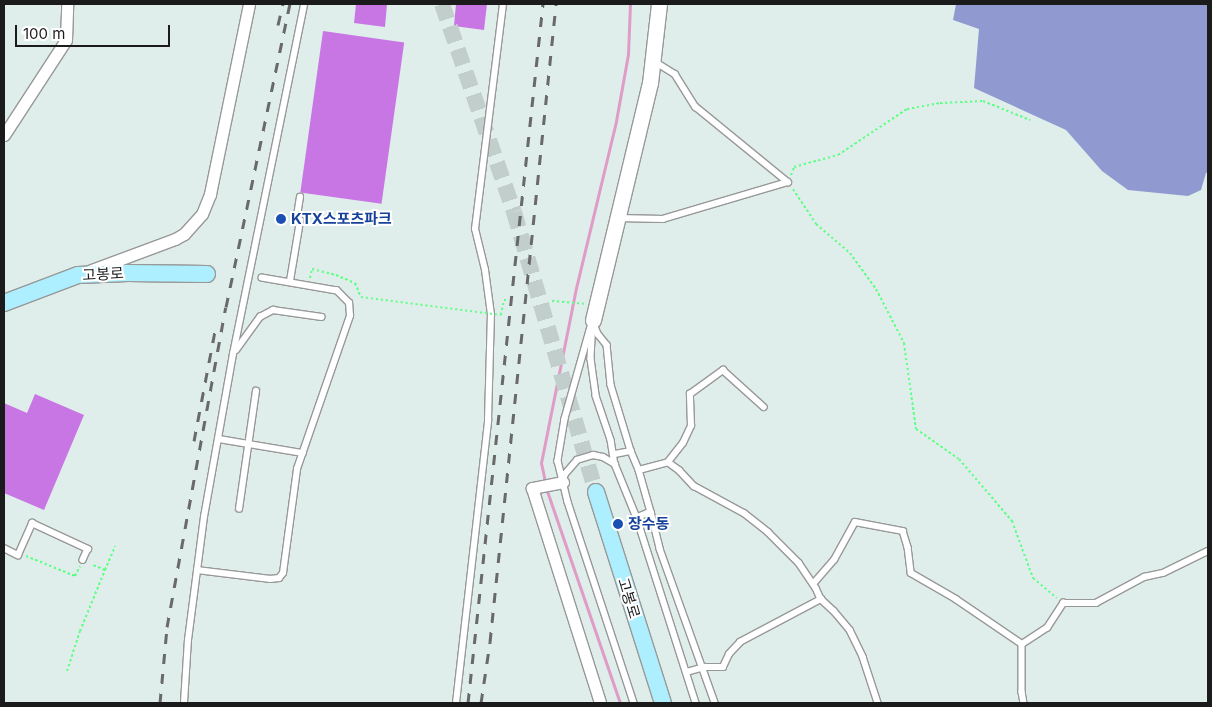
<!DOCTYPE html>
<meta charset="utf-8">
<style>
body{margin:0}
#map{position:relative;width:1212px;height:707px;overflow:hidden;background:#dfeeeb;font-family:Inter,"Noto Sans KR",sans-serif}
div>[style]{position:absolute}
.forest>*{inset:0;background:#909ad1}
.pitch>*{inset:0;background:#c976e5;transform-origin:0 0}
.stream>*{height:3px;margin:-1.5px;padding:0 1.5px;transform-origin:1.5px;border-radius:1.5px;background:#e09bc7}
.secondary-tunnel>*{height:16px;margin-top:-8px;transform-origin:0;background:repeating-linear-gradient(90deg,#c2cecc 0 16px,transparent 0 24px)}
.path>*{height:2px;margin-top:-1px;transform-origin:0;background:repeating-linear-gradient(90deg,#5fff86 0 2.5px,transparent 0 5px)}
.roads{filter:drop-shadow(1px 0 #989898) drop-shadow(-1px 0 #989898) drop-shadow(0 1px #989898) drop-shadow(0 -1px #989898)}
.service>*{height:5.5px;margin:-2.75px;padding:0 2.75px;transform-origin:2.75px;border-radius:2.75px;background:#fff}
.minor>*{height:11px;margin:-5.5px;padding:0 5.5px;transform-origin:5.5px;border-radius:5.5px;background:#fff}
.tertiary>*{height:15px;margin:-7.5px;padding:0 7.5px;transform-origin:7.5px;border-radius:7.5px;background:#fff}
.secondary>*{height:16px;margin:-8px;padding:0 8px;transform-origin:8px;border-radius:8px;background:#adeffe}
.rail>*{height:3px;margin-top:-1.5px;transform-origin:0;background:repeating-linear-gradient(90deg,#696969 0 10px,transparent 0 20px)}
.path-bridge>*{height:2px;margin-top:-1px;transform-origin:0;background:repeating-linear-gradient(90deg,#5fff86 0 2.5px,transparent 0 5px)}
.dots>*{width:14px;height:14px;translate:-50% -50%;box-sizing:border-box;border:2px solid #fff;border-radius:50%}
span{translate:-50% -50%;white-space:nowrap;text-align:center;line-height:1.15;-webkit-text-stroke:4px #fff;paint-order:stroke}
.transit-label{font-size:15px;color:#164399;font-weight:700}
.left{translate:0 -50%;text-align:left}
.street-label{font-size:15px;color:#1b1b1b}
.frame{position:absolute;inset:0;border:5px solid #1b1b1b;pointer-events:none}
.scale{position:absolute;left:15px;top:25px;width:155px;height:22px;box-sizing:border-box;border:2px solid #1b1b1b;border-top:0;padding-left:6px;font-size:15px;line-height:18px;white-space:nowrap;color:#1b1b1b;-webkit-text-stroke:4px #fff;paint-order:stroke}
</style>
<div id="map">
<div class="forest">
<i style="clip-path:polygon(956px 4px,1208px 4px,1208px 172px,1206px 173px,1201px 190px,1188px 196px,1128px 190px,1102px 171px,1066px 130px,974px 88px,979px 29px,953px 20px)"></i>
</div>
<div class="pitch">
<i style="clip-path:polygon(356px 4px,387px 4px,385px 27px,354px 23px)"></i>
<i style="clip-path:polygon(456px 4px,487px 4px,484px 30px,454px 26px)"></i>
<i style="left:323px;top:31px;width:82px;height:163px;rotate:8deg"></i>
<i style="clip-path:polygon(35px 394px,84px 415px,44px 510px,4px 493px,4px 403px,27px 413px)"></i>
</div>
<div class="stream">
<i style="left:620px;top:703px;width:224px;rotate:-109deg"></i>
<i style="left:547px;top:491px;width:29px;rotate:-102deg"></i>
<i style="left:541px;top:463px;width:178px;rotate:-78.7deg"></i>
<i style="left:576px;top:288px;width:172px;rotate:-76.5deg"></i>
<i style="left:616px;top:121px;width:68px;rotate:-79.8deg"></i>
<i style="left:628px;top:54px;width:50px;rotate:-87.7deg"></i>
</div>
<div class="secondary-tunnel">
<i style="left:442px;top:4px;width:220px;rotate:70.9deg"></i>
<i style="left:514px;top:212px;width:292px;rotate:73.7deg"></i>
</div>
<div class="path">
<i style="left:791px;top:175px;width:9px;rotate:-69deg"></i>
<i style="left:794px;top:167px;width:46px;rotate:-15.3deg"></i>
<i style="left:838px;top:155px;width:83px;rotate:-33.7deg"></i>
<i style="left:907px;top:109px;width:34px;rotate:-10deg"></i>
<i style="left:940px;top:103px;width:43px;rotate:-2.7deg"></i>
<i style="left:983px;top:101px;width:51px;rotate:22deg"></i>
<i style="left:793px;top:189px;width:42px;rotate:56.7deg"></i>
<i style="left:816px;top:224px;width:45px;rotate:40.5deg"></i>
<i style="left:850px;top:253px;width:44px;rotate:54.2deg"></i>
<i style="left:876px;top:289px;width:61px;rotate:62.6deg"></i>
<i style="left:904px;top:343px;width:87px;rotate:82.1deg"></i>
<i style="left:916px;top:429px;width:52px;rotate:34.9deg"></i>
<i style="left:959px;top:459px;width:82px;rotate:49.5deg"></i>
<i style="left:1012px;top:521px;width:61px;rotate:69.8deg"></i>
<i style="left:1033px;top:578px;width:31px;rotate:40deg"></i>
<i style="left:310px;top:278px;width:9px;rotate:-77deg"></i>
<i style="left:312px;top:269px;width:25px;rotate:14deg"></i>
<i style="left:336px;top:275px;width:21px;rotate:23deg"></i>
<i style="left:355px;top:283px;width:15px;rotate:67deg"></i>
<i style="left:552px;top:301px;width:32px;rotate:5deg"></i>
<i style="left:501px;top:315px;width:15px;rotate:-79deg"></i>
<i style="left:504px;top:300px;width:5px"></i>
<i style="left:26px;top:556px;width:53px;rotate:22.2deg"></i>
<i style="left:75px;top:576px;width:11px;rotate:-63deg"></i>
<i style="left:105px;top:570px;width:26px;rotate:-67deg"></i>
<i style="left:67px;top:671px;width:42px;rotate:-72deg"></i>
<i style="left:80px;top:631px;width:66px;rotate:-67.7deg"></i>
<i style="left:105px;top:570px;width:15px;rotate:-157deg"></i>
</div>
<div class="roads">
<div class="service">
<i style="left:654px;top:61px;width:25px;rotate:32deg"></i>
<i style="left:675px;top:74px;width:39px;rotate:58deg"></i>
<i style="left:696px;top:107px;width:119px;rotate:39.2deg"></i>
<i style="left:618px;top:218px;width:45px;rotate:1.3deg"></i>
<i style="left:663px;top:219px;width:130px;rotate:-16.5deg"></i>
<i style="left:290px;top:281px;width:61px;rotate:-80.5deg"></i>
<i style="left:300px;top:221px;width:6px;rotate:-121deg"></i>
<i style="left:297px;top:216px;width:19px;rotate:-81deg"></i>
<i style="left:593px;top:320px;width:39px;rotate:93deg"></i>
<i style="left:591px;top:359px;width:37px;rotate:82deg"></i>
<i style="left:596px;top:396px;width:46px;rotate:71.2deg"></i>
<i style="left:611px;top:440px;width:24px;rotate:81deg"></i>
<i style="left:615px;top:464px;width:58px;rotate:67.8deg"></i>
<i style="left:637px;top:518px;width:194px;rotate:72.3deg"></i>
<i style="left:594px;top:324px;width:11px;rotate:68deg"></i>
<i style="left:598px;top:334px;width:14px;rotate:51deg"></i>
<i style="left:607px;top:345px;width:40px;rotate:84.3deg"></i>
<i style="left:611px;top:385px;width:69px;rotate:73.1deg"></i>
<i style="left:591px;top:327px;width:96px;rotate:105.8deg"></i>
<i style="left:565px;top:419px;width:43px;rotate:99.5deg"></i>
<i style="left:558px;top:461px;width:42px;rotate:76.3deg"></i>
<i style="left:568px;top:502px;width:212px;rotate:71.8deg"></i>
<i style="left:236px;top:350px;width:41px;rotate:-54deg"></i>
<i style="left:260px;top:317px;width:15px;rotate:-28deg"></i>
<i style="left:273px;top:310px;width:49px;rotate:8.1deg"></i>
<i style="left:219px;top:439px;width:85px;rotate:9.5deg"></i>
<i style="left:615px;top:454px;width:16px;rotate:-11deg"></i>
<i style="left:631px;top:451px;width:21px;rotate:67deg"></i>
<i style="left:639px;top:470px;width:44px;rotate:74.1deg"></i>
<i style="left:651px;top:512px;width:15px;rotate:157deg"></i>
<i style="left:668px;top:462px;width:14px;rotate:36deg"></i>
<i style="left:679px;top:470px;width:22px;rotate:47deg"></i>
<i style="left:694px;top:486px;width:57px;rotate:28.4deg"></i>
<i style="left:744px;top:513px;width:31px;rotate:38deg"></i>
<i style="left:768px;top:532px;width:44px;rotate:45deg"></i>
<i style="left:799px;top:563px;width:30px;rotate:56deg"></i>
<i style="left:816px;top:588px;width:12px;rotate:66deg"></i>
<i style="left:821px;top:599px;width:18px;rotate:43deg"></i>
<i style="left:834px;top:611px;width:25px;rotate:50deg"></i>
<i style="left:850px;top:630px;width:30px;rotate:64deg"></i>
<i style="left:863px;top:657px;width:48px;rotate:71.9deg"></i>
<i style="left:639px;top:470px;width:30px;rotate:-15deg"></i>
<i style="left:668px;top:462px;width:24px;rotate:-52deg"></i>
<i style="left:683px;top:443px;width:19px;rotate:-65deg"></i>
<i style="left:691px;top:426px;width:32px;rotate:-92deg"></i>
<i style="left:690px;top:394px;width:41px;rotate:-36deg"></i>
<i style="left:723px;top:370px;width:55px;rotate:42.1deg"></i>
<i style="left:563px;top:480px;width:6px;rotate:-72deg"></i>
<i style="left:565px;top:474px;width:18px;rotate:-49deg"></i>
<i style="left:577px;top:460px;width:17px;rotate:-17deg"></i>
<i style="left:593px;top:455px;width:10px;rotate:11deg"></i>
<i style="left:603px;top:457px;width:14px;rotate:30deg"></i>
<i style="left:239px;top:509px;width:119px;rotate:-81.8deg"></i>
<i style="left:651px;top:512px;width:38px;rotate:76deg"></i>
<i style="left:660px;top:549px;width:164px;rotate:70.3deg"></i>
<i style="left:4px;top:548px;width:16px;rotate:27deg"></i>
<i style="left:18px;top:555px;width:35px;rotate:-66deg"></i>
<i style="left:32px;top:523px;width:62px;rotate:24.9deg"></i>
<i style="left:88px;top:549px;width:12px;rotate:114deg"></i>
<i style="left:197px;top:570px;width:74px;rotate:7deg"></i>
<i style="left:270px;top:579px;width:9px;rotate:-6deg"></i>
<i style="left:279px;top:578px;width:6px;rotate:-51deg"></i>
<i style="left:283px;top:573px;width:105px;rotate:-82.3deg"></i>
<i style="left:297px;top:469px;width:162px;rotate:-70.9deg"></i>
<i style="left:350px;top:316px;width:13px;rotate:-94deg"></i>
<i style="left:349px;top:303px;width:17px;rotate:-135deg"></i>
<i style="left:337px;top:291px;width:76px;rotate:-170.2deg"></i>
<i style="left:813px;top:584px;width:32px;rotate:-49deg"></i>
<i style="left:834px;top:560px;width:43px;rotate:-61.1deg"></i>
<i style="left:855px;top:522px;width:49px;rotate:10.6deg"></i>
<i style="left:903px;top:531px;width:17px;rotate:73deg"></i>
<i style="left:908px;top:547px;width:26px;rotate:83deg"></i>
<i style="left:911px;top:573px;width:52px;rotate:30deg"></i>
<i style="left:956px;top:599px;width:80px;rotate:34.3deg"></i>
<i style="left:1022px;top:644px;width:48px;rotate:90deg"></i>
<i style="left:1022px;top:692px;width:11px;rotate:80deg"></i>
<i style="left:1022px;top:644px;width:30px;rotate:-33deg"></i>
<i style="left:1047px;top:628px;width:30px;rotate:-57deg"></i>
<i style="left:1063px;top:603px;width:33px"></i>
<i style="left:1096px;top:603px;width:55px;rotate:-28.4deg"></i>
<i style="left:1144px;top:577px;width:19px;rotate:-12deg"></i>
<i style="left:1163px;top:573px;width:50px;rotate:-26.1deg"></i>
<i style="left:687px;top:672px;width:18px;rotate:-16deg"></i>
<i style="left:704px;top:667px;width:19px"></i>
<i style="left:723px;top:667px;width:14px;rotate:-65deg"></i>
<i style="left:729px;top:654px;width:16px;rotate:-47deg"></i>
<i style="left:740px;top:642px;width:92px;rotate:-28deg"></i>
<i style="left:184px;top:703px;width:63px;rotate:-86.4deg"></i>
<i style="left:188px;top:640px;width:124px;rotate:-82.6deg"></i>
<i style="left:204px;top:517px;width:166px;rotate:-79.9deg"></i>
<i style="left:233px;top:354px;width:357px;rotate:-78.5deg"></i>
<i style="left:456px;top:703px;width:285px;rotate:-83.5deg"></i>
<i style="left:488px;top:420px;width:105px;rotate:-88.4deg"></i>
<i style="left:491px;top:315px;width:45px;rotate:-97.6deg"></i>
<i style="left:485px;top:270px;width:42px;rotate:-103.7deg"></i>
<i style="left:475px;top:229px;width:227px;rotate:-82.9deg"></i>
</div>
<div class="minor">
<i style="left:4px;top:135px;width:113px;rotate:-56.9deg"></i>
<i style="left:66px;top:40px;width:36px;rotate:-88deg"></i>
<i style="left:89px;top:271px;width:92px;rotate:-20.4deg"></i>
<i style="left:175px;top:239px;width:10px;rotate:-29deg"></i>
<i style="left:184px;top:234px;width:27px;rotate:-48deg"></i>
<i style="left:202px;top:214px;width:22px;rotate:-68deg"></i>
<i style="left:210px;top:194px;width:194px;rotate:-78.4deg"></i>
<i style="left:563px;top:482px;width:32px;rotate:169deg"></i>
<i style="left:532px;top:488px;width:225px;rotate:72.4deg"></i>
</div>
<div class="tertiary">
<i style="left:593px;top:320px;width:244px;rotate:-76.5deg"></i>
<i style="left:650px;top:83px;width:80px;rotate:-83.5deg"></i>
</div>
<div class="secondary">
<i style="left:4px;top:303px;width:79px;rotate:-20.7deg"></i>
<i style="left:78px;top:275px;width:50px;rotate:-2.3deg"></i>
<i style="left:128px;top:273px;width:79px;rotate:0.7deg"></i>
<i style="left:596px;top:492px;width:221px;rotate:72.4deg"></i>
</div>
</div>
<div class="rail">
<i style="left:278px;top:25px;width:22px;rotate:-77deg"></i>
<i style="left:194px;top:441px;width:112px;rotate:-79.2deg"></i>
<i style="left:160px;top:703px;width:76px;rotate:-84.7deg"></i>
<i style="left:167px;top:627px;width:325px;rotate:-79.6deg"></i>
<i style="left:226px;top:307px;width:310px;rotate:-78.1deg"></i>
<i style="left:468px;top:703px;width:703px;rotate:-83.88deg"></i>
<i style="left:481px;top:703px;width:62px;rotate:-81.6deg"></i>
<i style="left:490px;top:642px;width:641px;rotate:-84.09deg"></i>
</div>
<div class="path-bridge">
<i style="left:361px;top:297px;width:141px;rotate:7.3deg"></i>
</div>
<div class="dots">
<i style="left:281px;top:219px;background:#1a4fb4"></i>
<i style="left:618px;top:524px;background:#1a4fb4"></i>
</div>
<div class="transit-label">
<span class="left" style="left:291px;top:219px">KTX스포츠파크</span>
<span class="left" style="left:628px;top:524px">장수동</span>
</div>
<div class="street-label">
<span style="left:103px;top:274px;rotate:-3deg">고봉로</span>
<span style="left:629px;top:598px;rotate:73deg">고봉로</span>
</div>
<div class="frame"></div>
<div class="scale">100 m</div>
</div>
